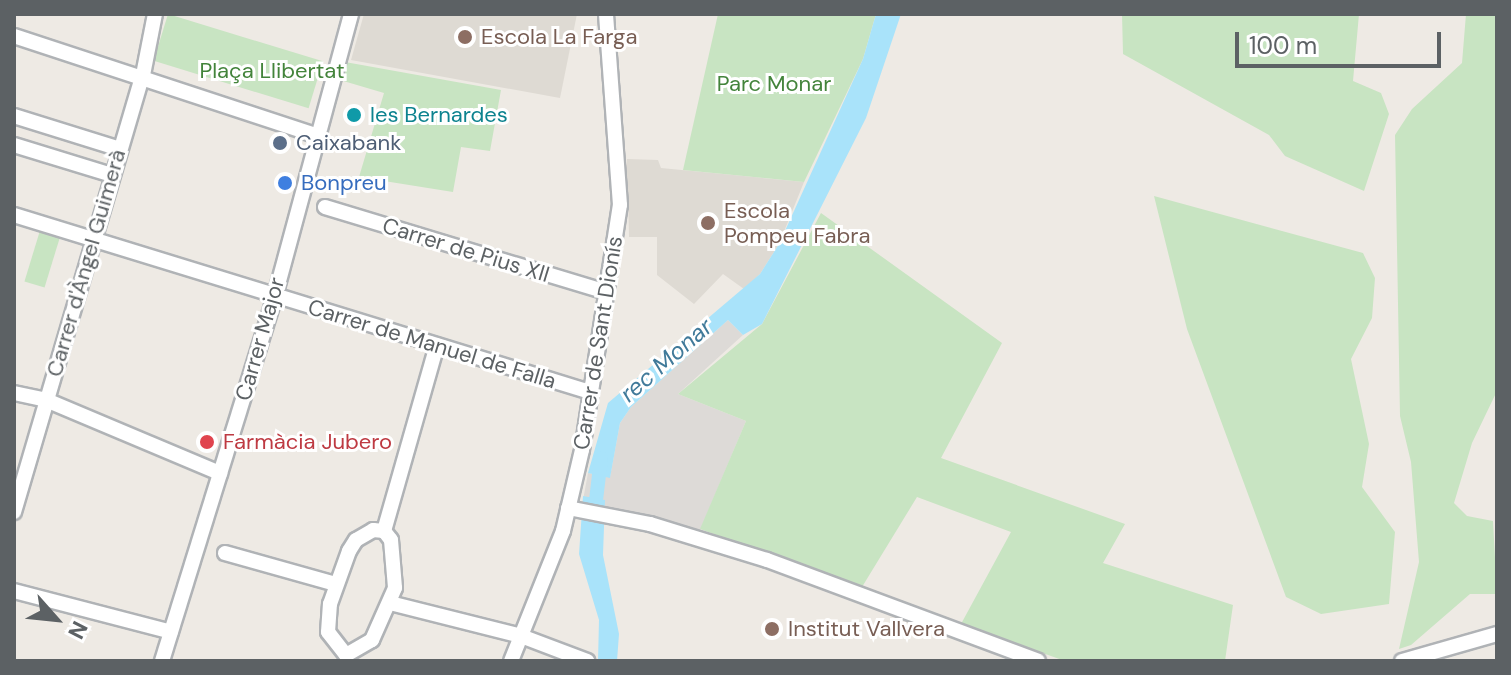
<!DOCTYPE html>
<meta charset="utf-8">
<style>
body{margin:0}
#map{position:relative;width:1511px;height:675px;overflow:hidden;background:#eeeae4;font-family:"DM Sans",sans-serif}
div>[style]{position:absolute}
.industrial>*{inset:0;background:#dddad7}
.education>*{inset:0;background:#dedad3}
.green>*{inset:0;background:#c8e4c2;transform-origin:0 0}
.water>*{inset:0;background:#a9e3fa}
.canal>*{height:14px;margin:-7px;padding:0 7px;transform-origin:7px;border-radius:7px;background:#a9e3fa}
.roads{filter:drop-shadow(2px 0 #b0b3b6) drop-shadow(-2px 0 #b0b3b6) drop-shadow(0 2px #b0b3b6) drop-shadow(0 -2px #b0b3b6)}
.minor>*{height:14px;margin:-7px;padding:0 7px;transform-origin:7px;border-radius:7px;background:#fff}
.dots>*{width:22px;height:22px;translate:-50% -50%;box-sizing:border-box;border:4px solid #fff;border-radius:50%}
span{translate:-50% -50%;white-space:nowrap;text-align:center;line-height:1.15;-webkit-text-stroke:6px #fff;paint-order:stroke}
.education-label{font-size:22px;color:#785e54}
.left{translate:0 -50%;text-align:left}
.park-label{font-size:22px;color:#43843b}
.culture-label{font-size:22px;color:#0d838f}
.service-label{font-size:22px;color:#4e5e75}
.shop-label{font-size:22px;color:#366cbe}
.street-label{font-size:22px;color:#5c6164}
.health-label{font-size:22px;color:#be3a42}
.water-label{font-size:24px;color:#407a9a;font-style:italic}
.frame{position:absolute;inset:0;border:16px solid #5c6164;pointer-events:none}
.north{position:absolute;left:16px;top:579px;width:80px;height:80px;-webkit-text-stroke:6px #fff;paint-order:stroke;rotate:117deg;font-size:22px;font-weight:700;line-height:32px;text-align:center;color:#5c6164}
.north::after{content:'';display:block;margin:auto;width:28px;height:36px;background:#5c6164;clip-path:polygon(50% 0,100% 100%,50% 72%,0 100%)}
.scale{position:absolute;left:1235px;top:32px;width:206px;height:36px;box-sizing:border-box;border:4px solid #5c6164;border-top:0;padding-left:10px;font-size:24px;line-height:28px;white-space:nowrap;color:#5c6164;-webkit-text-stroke:6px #fff;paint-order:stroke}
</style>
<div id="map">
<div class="industrial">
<i style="clip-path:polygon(728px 320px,743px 335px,678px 394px,746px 421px,696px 540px,581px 511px,588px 473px,610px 477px,620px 423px,631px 407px)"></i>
</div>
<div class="education">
<i style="clip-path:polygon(364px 14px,577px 14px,560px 98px,351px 60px)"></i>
<i style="clip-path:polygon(627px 159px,658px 160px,661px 168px,804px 182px,779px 244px,760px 274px,744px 289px,723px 274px,694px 304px,657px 275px,657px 237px,629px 237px,628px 186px,623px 186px)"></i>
</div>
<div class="green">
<i style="left:168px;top:14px;width:162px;height:49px;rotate:17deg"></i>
<i style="clip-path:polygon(718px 14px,876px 14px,863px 59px,804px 182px,683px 170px)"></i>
<i style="clip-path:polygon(1122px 14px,1359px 14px,1353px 81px,1381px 93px,1389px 114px,1364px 191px,1285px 156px,1269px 135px,1123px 54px)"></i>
<i style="clip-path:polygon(1466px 14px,1497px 14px,1497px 391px,1472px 443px,1454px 503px,1467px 516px,1493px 521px,1497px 594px,1470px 594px,1411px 645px,1399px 649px,1419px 562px,1411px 462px,1400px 416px,1395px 135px,1412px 109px,1462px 63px)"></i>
<i style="clip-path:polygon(345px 62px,501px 90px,490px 151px,461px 147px,453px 192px,359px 177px,384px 93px,340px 80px)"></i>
<i style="clip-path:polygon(1154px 196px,1363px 253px,1375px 278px,1372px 318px,1351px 359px,1369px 444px,1362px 487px,1395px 532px,1389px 604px,1321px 614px,1286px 597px,1187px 329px)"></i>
<i style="clip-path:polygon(821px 213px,1002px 343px,941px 458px,1125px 524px,1103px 563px,1233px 605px,1225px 661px,1065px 661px,961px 624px,1011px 532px,917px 497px,862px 587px,700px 529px,746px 421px,678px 394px,762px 324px)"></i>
<i style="left:42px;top:224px;width:21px;height:60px;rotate:17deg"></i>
</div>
<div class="water">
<i style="clip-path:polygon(876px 14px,901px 14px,866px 118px,762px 324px,743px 335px,728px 320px,631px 407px,620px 423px,610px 478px,588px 473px,608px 403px,760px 274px,779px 244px,863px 59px)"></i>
<i style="clip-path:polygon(583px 496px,605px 500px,603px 555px,619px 634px,617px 661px,598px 661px,599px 620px,579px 554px)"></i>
</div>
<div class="canal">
<i style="left:594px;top:517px;width:59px;rotate:-83.2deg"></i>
</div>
<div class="roads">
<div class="minor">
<i style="left:14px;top:36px;width:321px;rotate:18.2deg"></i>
<i style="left:14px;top:116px;width:111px;rotate:17.3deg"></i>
<i style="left:14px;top:145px;width:102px;rotate:17deg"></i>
<i style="left:325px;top:207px;width:294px;rotate:16.8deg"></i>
<i style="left:14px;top:215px;width:603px;rotate:17.08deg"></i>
<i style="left:14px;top:393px;width:33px;rotate:12deg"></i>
<i style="left:46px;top:400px;width:189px;rotate:22.8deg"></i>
<i style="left:568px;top:508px;width:84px;rotate:11deg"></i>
<i style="left:650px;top:524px;width:122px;rotate:17.1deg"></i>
<i style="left:767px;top:560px;width:289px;rotate:20.4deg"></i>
<i style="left:14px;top:512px;width:456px;rotate:-73.6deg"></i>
<i style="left:143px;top:75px;width:62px;rotate:-78.9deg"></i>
<i style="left:373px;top:530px;width:11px;rotate:5deg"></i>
<i style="left:384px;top:531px;width:11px;rotate:52deg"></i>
<i style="left:391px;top:540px;width:48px;rotate:85.2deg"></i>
<i style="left:395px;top:588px;width:57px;rotate:113.9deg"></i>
<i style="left:372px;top:640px;width:30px;rotate:150deg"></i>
<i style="left:346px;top:655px;width:29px;rotate:-128deg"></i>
<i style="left:328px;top:632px;width:28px;rotate:-86deg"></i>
<i style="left:330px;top:604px;width:56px;rotate:-70.3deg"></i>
<i style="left:349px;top:551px;width:13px;rotate:-58deg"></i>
<i style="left:356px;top:540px;width:20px;rotate:-30deg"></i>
<i style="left:384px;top:531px;width:193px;rotate:-74.1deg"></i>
<i style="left:225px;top:553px;width:114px;rotate:15.7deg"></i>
<i style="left:14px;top:591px;width:162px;rotate:14.6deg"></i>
<i style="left:390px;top:603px;width:135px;rotate:14.1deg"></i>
<i style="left:521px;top:636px;width:71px;rotate:20.7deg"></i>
<i style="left:162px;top:661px;width:382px;rotate:-72.8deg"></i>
<i style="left:275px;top:296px;width:292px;rotate:-74.9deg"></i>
<i style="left:511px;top:661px;width:140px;rotate:-68.2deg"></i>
<i style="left:563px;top:531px;width:83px;rotate:-76.8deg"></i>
<i style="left:582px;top:450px;width:248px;rotate:-81.2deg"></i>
<i style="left:620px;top:205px;width:192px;rotate:-94.2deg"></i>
<i style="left:1402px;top:661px;width:99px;rotate:-15.9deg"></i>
</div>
</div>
<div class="dots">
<i style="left:465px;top:37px;background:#8d6e63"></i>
<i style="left:354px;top:115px;background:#0f9aa8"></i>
<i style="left:280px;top:143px;background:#5c6f8a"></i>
<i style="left:285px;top:183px;background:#3f7fe0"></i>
<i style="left:708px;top:223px;background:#8d6e63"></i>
<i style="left:207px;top:442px;background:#e0444e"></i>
<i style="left:772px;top:629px;background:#8d6e63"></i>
</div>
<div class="education-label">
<span class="left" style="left:481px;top:37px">Escola La Farga</span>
<span class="left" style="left:724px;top:223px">Escola<br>Pompeu Fabra</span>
<span class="left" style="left:788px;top:629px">Institut Vallvera</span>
</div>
<div class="park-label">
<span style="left:272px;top:71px">Plaça Llibertat</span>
<span style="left:774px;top:84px">Parc Monar</span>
</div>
<div class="culture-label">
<span class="left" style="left:370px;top:115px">les Bernardes</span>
</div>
<div class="service-label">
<span class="left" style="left:296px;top:143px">Caixabank</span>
</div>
<div class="shop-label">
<span class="left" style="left:301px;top:183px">Bonpreu</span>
</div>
<div class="street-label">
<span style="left:466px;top:250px;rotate:17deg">Carrer de Pius XII</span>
<span style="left:86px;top:263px;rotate:-74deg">Carrer d'Àngel Guimerà</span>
<span style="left:260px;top:339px;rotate:-74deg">Carrer Major</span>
<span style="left:598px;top:343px;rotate:-81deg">Carrer de Sant Dionís</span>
<span style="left:432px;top:344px;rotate:17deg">Carrer de Manuel de Falla</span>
</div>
<div class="health-label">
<span class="left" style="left:223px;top:442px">Farmàcia Jubero</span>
</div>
<div class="water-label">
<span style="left:666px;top:360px;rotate:-41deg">rec Monar</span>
</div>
<div class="frame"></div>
<div class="north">N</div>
<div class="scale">100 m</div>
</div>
